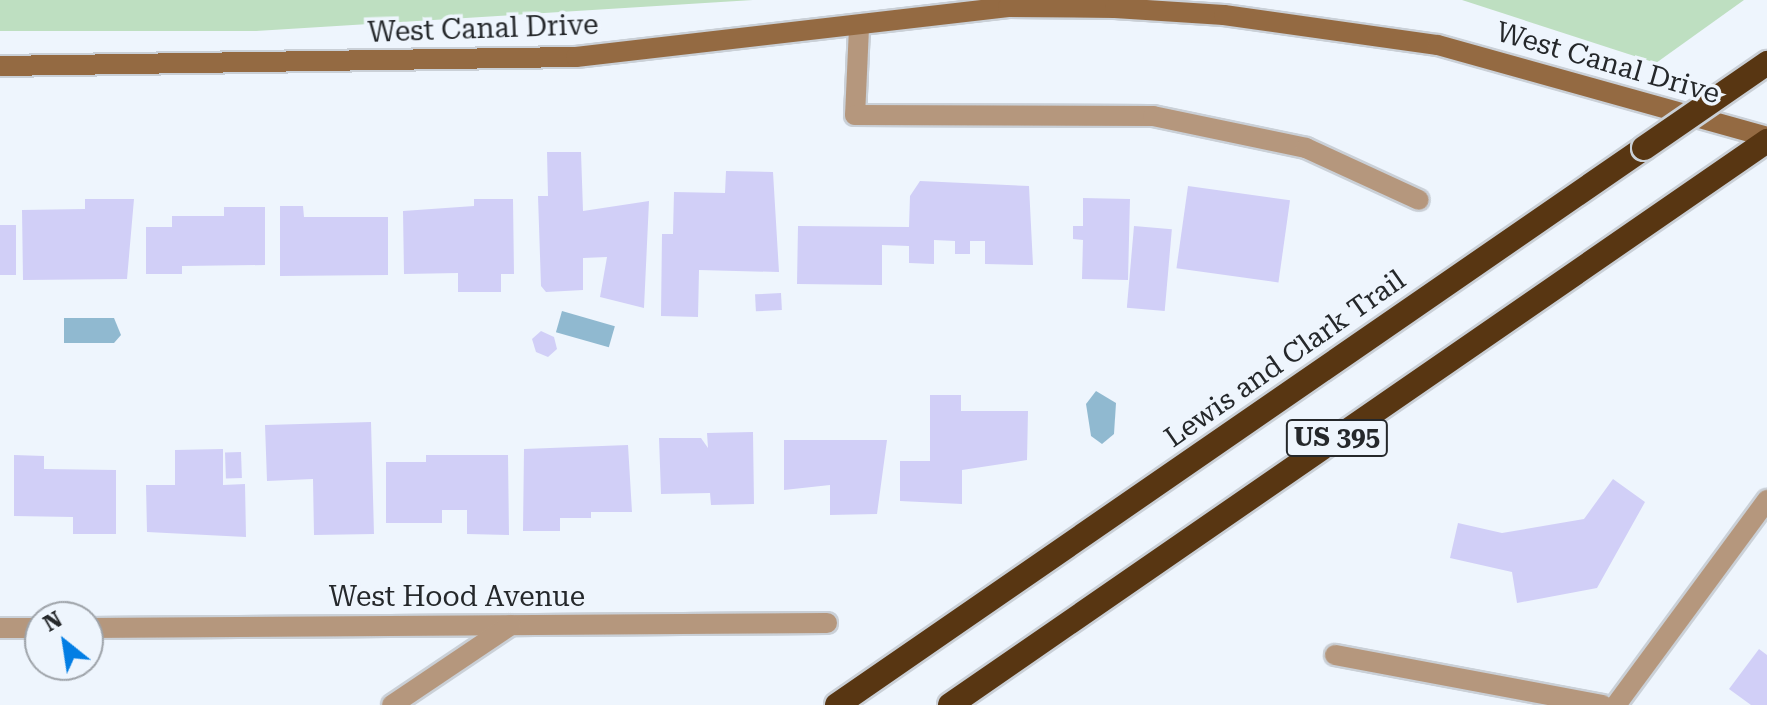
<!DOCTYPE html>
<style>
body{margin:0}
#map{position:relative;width:1767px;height:705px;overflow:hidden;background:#eef5fd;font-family:"Roboto Serif",serif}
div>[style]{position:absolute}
.green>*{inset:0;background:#bedfc1}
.water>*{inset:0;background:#90b9d0;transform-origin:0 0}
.building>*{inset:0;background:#d1cff7;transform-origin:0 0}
.roads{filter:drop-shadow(2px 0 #cad0d7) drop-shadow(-2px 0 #cad0d7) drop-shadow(0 2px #cad0d7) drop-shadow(0 -2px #cad0d7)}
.lane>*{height:20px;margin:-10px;padding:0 10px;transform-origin:10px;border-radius:10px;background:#b5977d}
.street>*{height:20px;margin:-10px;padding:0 10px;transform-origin:10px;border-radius:10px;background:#b5977d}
.secondary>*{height:20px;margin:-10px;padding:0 10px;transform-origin:10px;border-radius:10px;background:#946a42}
.highway>*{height:24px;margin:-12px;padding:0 12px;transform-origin:12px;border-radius:12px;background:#583612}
.bridges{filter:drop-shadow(2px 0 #cad0d7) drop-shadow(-2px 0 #cad0d7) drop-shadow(0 2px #cad0d7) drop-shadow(0 -2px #cad0d7)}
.highway-bridge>*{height:24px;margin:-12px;padding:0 12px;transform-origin:12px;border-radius:12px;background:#583612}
span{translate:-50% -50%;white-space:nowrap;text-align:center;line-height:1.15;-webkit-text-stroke:7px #eef5fd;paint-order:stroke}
.shield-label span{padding:2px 6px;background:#eef5fd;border:2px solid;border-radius:6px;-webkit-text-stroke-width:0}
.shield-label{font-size:26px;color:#25282b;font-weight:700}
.street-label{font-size:28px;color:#25282b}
.north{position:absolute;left:24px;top:601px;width:80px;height:80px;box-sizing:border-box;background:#eef5fd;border:2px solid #9ea3a9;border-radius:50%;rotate:330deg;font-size:22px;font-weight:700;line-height:32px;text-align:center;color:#25282b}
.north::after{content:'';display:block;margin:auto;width:28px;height:36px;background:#037ee4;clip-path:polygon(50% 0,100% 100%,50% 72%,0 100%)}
</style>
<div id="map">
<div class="green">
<i style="clip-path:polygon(0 0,753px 0,256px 31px,0 31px)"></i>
<i style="clip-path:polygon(1462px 0,1744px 0,1656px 63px)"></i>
</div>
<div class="water">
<i style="left:562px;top:311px;width:55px;height:22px;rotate:16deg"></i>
<i style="clip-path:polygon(64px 318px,114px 318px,121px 335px,114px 343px,64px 343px)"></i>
<i style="clip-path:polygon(1096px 391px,1116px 403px,1114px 434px,1102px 444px,1091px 436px,1086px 404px)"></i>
</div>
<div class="building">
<i style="clip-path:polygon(547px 152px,581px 152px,583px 211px,649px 201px,644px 308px,600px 297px,607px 257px,583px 258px,583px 290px,546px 292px,541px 286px,538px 196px,548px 196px)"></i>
<i style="clip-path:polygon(726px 171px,773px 172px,779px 272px,699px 270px,698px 317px,661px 316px,662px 234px,673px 234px,674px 192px,725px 193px)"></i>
<i style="clip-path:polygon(920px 181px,1029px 186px,1033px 265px,985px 264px,985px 241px,970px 241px,970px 254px,955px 254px,955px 241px,934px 240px,934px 264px,909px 263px,909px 246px,882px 245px,882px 285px,797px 284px,798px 226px,909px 227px,910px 196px)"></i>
<i style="left:1188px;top:186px;width:103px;height:83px;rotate:8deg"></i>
<i style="clip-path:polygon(1083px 198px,1130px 199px,1128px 280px,1082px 279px,1083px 240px,1073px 239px,1073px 226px,1083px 226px)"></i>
<i style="clip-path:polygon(85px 199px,134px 199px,127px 279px,23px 280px,22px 210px,85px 209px)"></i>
<i style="clip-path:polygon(474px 199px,513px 199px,514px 274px,501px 274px,501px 292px,458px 292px,458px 273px,404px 274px,403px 211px,474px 206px)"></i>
<i style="clip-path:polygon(280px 206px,303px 206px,304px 217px,388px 217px,388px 275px,280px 276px)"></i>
<i style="clip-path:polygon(224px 207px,265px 207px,265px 265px,182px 266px,182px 274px,146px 274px,146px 227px,172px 227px,172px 216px,224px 216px)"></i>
<i style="left:0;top:225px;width:16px;height:50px"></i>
<i style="left:1134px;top:226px;width:38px;height:82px;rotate:5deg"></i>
<i style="left:781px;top:293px;width:17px;height:26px;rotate:87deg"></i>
<i style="clip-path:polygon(541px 331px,554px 337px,557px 349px,548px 357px,536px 352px,532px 339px)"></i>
<i style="clip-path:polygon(930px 395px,961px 395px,961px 411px,1028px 411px,1027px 460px,962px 470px,962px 504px,900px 501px,900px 461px,930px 461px)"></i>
<i style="clip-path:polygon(371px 422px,374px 534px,314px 535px,313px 479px,267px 481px,265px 425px)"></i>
<i style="clip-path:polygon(753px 432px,754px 504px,711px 505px,710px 493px,661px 494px,659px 438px,701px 438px,708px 448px,707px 433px)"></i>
<i style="clip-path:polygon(784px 440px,887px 440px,877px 514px,830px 515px,830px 485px,784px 490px)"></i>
<i style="clip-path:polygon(628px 445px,632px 512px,591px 512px,591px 518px,560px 518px,560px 531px,523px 531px,524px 449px)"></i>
<i style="clip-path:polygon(223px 449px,223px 485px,245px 484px,246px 537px,147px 532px,146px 485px,175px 485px,175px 450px)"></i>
<i style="left:241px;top:452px;width:26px;height:16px;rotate:88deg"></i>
<i style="clip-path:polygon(14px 455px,44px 456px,44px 469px,116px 470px,116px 534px,73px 534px,73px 517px,14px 516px)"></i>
<i style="clip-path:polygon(426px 455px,508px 455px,509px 535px,467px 534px,467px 510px,442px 510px,442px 523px,386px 523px,386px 462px,426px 462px)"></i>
<i style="clip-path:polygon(1613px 479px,1645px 502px,1597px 588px,1517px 603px,1512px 572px,1450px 558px,1458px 523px,1502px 533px,1584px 519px)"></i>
<i style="clip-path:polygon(1759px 649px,1767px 655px,1767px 705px,1751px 705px,1729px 689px)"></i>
</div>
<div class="roads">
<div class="lane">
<i style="left:859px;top:28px;width:87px;rotate:92.6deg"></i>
<i style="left:855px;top:115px;width:298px;rotate:0.2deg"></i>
<i style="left:1153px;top:116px;width:156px;rotate:11.8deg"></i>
<i style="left:1306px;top:148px;width:124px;rotate:24.7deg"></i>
</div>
<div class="street">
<i style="left:0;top:628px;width:40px"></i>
<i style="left:88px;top:628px;width:739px;rotate:-0.39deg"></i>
<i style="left:1335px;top:655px;width:272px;rotate:10.6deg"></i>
<i style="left:392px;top:705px;width:143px;rotate:-33.9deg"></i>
<i style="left:1616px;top:705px;width:255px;rotate:-53.6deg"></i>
</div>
<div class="secondary">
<i style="left:0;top:66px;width:576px;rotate:-0.9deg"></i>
<i style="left:576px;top:57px;width:435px;rotate:-6.6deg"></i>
<i style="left:1008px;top:7px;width:107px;rotate:0.5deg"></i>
<i style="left:1115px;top:8px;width:109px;rotate:3.7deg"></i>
<i style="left:1224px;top:15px;width:216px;rotate:8deg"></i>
<i style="left:1438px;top:45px;width:342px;rotate:15.6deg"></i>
</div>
<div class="highway">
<i style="left:837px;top:705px;width:981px;rotate:-34.61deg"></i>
<i style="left:950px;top:705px;width:993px;rotate:-34.62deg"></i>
</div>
</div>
<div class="bridges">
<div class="highway-bridge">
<i style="left:1644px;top:148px;width:150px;rotate:-34.6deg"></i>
</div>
</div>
<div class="shield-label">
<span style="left:1337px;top:438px">US 395</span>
</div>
<div class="street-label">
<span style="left:483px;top:29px;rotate:-2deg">West Canal Drive</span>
<span style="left:1608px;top:63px;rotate:16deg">West Canal Drive</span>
<span style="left:1285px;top:359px;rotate:-35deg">Lewis and Clark Trail</span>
<span style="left:457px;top:597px">West Hood Avenue</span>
</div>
<div class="north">N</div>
</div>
